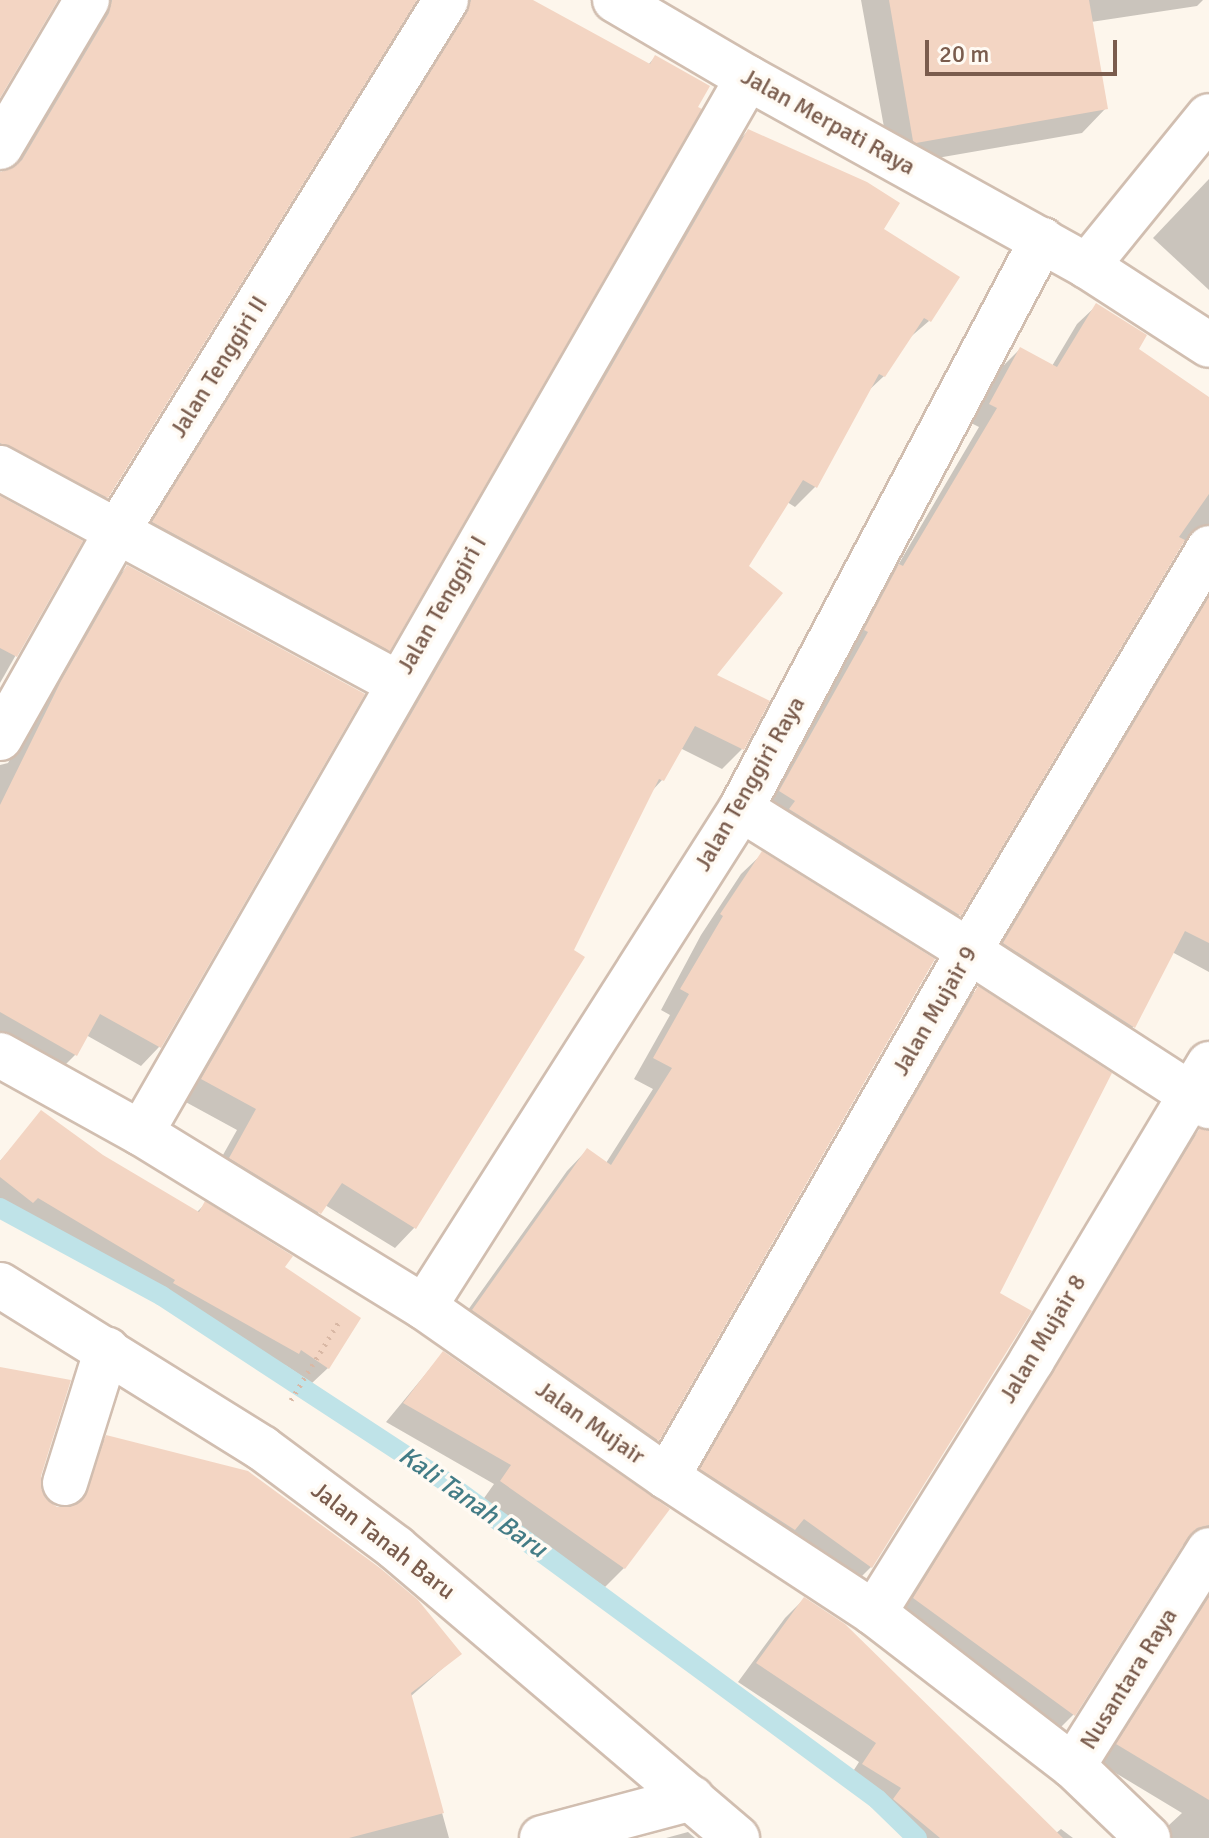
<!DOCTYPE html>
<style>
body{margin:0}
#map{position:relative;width:1209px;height:1838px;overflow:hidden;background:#fdf6ec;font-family:Signika,sans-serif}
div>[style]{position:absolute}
.shadow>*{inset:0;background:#0003}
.stream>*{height:20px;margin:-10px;padding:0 10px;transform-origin:10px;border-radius:10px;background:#bfe3e8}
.building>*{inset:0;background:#f3d5c3}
.path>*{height:5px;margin-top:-2.5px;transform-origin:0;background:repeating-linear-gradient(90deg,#d9b8a5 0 2px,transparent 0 8px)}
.roads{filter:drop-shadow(2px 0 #d1beb0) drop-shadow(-2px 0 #d1beb0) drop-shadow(0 2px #d1beb0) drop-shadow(0 -2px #d1beb0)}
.street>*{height:44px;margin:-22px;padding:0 22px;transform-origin:22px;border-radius:22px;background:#fff}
.secondary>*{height:44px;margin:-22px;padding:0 22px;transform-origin:22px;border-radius:22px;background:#fff}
span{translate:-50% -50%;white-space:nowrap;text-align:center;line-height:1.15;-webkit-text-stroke:7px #fffaf3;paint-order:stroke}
.street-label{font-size:24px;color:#7a5c4d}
.water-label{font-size:26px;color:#437c86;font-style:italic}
.scale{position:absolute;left:925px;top:40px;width:192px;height:36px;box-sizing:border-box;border:4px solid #7a5c4d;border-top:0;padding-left:10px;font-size:24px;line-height:28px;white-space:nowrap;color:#7a5c4d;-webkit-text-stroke:6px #fffaf3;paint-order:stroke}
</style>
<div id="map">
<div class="shadow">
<i style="clip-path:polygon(85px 0,414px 0,107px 497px,88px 515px,0 471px,0 174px,9px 172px,91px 33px)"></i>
<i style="clip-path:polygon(465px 0,529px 0,648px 65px,655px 57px,388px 649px,373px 664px,139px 537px)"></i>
<i style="clip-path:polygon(861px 0,1203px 0,1197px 6px,1091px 22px,1106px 108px,1082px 133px,891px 166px)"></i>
<i style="clip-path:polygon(748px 131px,881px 229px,929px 321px,907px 340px,884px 376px,866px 393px,815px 487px,795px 507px,787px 502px,746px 566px,714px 675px,742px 749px,722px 769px,680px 748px,662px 780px,651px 792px,571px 950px,415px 1227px,395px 1248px,325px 1205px,300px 1233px,210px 1178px,237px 1130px,182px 1100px,728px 151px)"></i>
<i style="clip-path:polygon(1209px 179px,1209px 290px,1153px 238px)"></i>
<i style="clip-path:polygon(1096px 306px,1136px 349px,1209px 400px,1209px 552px,1190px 541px,1180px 543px,959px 915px,940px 934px,761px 810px,851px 652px,846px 649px,881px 585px,894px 572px,979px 427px,971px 423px,1001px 368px,1020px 349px,1052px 366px,1077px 324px)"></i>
<i style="clip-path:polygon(0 499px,80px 542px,0 683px)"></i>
<i style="clip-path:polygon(127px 567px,362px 695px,159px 1047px,141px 1066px,86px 1035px,75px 1055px,57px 1073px,0 1042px,0 765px,8px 763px,108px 586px)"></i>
<i style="clip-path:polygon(1209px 587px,1209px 972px,1172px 952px,1133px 1027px,1115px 1046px,985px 963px)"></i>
<i style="clip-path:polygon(762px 854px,657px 1440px,637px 1460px,453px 1331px,567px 1171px,587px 1150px,606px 1163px,653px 1089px,634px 1079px,670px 1015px,661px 1010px,701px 935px,741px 874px)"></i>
<i style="clip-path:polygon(978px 989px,998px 1294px,1029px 1312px,871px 1567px,849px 1589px,680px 1491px,956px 1010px)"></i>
<i style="clip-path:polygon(42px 1113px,102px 1156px,196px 1213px,205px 1204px,282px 1268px,328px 1368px,312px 1383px,285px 1365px,282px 1368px,159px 1299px,161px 1296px,21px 1212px,16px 1218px,0 1205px,0 1161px)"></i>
<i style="clip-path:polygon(1200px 1130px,1209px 1130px,1209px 1553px,1189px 1543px,1180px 1546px,1073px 1715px,1055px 1733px,895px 1618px,1181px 1150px)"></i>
<i style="clip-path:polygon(443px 1353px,624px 1568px,605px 1587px,482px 1501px,494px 1484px,386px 1422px)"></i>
<i style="clip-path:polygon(0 1369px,39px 1476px,39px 1488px,45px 1501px,56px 1508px,66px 1509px,83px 1461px,107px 1437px,459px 1654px,410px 1697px,449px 1838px,0 1838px)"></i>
<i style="clip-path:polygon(1209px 1589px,1209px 1838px,1155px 1838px,1182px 1813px,1099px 1763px)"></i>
<i style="clip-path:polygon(804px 1599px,1055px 1834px,1061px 1829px,1073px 1838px,905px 1838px,879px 1814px,884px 1808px,845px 1784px,859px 1762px,738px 1682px,785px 1618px)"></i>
<i style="clip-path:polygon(688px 1832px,695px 1838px,666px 1838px)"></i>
</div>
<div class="stream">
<i style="left:0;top:1208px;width:184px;rotate:28.5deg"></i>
<i style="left:162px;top:1296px;width:331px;rotate:33.2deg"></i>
<i style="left:439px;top:1477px;width:544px;rotate:36.32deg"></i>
<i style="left:877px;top:1799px;width:56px;rotate:44.3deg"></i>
</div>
<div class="building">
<i style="clip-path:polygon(0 0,58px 0,0 98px)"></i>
<i style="clip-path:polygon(112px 0,417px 0,108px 498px,0 443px,0 172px,13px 168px,22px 160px,109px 13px)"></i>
<i style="clip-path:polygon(471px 0,533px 0,650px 64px,655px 55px,710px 86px,698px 107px,702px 109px,390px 651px,152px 522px,467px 13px)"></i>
<i style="clip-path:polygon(889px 0,1089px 0,1108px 109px,916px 143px,913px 141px)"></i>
<i style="clip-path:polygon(748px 129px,867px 182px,900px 203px,884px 229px,960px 277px,931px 322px,924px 318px,885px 377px,879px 374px,817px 488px,803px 480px,749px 566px,783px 593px,717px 675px,770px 701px,744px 750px,695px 726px,664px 781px,659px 779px,574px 950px,585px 957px,416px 1229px,342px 1183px,321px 1214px,229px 1158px,256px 1109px,201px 1079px)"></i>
<i style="clip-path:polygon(1096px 303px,1147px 335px,1139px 349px,1209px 397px,1209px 494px,1179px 537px,1185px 540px,961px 916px,789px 809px,795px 801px,779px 791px,868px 632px,864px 630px,899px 564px,903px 566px,997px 408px,989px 404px,1020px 347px,1057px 367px)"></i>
<i style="clip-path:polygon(0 496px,83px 541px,17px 657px,0 648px)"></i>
<i style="clip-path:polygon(127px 565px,365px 694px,161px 1048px,100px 1014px,77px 1056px,0 1012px,0 805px,61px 681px)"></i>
<i style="clip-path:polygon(1209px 597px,1209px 943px,1185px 931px,1135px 1028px,1003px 943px)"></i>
<i style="clip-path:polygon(762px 851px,935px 959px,659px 1441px,472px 1310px,587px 1148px,611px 1165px,672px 1068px,653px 1058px,689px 994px,680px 989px,723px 916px,720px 914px)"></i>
<i style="clip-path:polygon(978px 986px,1112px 1073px,1000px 1293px,1032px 1311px,872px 1568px,804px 1519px,795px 1530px,700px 1469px)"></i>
<i style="clip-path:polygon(41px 1110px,103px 1155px,199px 1212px,205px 1201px,293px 1256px,285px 1267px,361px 1318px,329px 1369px,301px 1350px,299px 1354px,173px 1283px,175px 1280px,38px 1198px,33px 1203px,0 1177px,0 1161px)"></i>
<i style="clip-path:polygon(1200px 1128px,1209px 1131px,1209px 1525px,1197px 1528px,1188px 1537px,1075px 1716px,913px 1598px)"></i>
<i style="clip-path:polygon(443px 1351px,670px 1509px,625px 1569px,500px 1481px,511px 1465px,403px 1403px)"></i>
<i style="clip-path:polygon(0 1367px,71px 1380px,41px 1476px,41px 1488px,46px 1499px,57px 1507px,70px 1507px,82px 1501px,106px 1435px,248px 1471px,380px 1568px,418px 1600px,462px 1654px,411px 1693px,444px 1813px,349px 1838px,0 1838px)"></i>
<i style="clip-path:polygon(804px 1597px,845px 1624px,1063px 1838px,940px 1838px,893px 1799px,901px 1788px,862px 1764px,876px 1743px,756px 1663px)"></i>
<i style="clip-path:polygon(1209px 1597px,1209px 1800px,1116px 1744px)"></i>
</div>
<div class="path">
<i style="left:291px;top:1400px;width:94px;rotate:-58.5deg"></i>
</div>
<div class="roads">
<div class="street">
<i style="left:0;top:147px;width:171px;rotate:-59.4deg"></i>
<i style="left:1087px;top:266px;width:193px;rotate:-50.9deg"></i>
<i style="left:0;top:468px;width:451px;rotate:28.4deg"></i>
<i style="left:0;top:738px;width:236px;rotate:-60.5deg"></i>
<i style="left:116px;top:533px;width:627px;rotate:-58.24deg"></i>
<i style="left:741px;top:809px;width:269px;rotate:31.9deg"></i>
<i style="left:969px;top:951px;width:286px;rotate:32.9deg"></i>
<i style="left:0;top:1055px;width:161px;rotate:29deg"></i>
<i style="left:141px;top:1133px;width:332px;rotate:31.6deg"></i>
<i style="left:424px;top:1307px;width:297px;rotate:35deg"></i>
<i style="left:667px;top:1477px;width:248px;rotate:33.3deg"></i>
<i style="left:874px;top:1613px;width:251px;rotate:37.6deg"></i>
<i style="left:1073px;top:1766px;width:104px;rotate:43.8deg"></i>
<i style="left:141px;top:1133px;width:1217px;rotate:-60.09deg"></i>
<i style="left:424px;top:1307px;width:590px;rotate:-57.52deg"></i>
<i style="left:741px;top:809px;width:644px;rotate:-62.12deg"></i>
<i style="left:667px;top:1477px;width:607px;rotate:-60.14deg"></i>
<i style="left:969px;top:951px;width:469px;rotate:-59.2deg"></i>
<i style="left:65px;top:1483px;width:140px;rotate:-72.6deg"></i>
<i style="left:874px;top:1613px;width:298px;rotate:-58deg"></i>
<i style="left:1032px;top:1360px;width:345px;rotate:-59.1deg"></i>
<i style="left:1073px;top:1766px;width:255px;rotate:-57.8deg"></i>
<i style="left:542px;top:1838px;width:155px;rotate:-14.9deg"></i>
</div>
<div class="secondary">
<i style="left:615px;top:0;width:154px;rotate:30.4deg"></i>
<i style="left:748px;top:78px;width:388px;rotate:29deg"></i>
<i style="left:1087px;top:266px;width:145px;rotate:32.9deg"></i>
<i style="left:0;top:1285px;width:309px;rotate:31.9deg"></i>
<i style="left:262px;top:1448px;width:167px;rotate:36.7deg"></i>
<i style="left:396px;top:1548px;width:448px;rotate:40.4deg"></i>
</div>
</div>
<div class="street-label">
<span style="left:828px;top:122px;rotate:29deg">Jalan Merpati Raya</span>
<span style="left:219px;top:367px;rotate:-58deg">Jalan Tenggiri II</span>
<span style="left:442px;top:605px;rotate:-60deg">Jalan Tenggiri I</span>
<span style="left:750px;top:784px;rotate:-60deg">Jalan Tenggiri Raya</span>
<span style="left:935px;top:1011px;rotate:-60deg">Jalan Mujair 9</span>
<span style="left:1043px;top:1339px;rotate:-59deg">Jalan Mujair 8</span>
<span style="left:590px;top:1423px;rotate:35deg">Jalan Mujair</span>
<span style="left:383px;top:1541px;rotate:38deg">Jalan Tanah Baru</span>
<span style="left:1129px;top:1679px;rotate:-58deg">Nusantara Raya</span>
</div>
<div class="water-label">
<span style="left:472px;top:1503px;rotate:35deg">Kali Tanah Baru</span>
</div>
<div class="scale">20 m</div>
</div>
